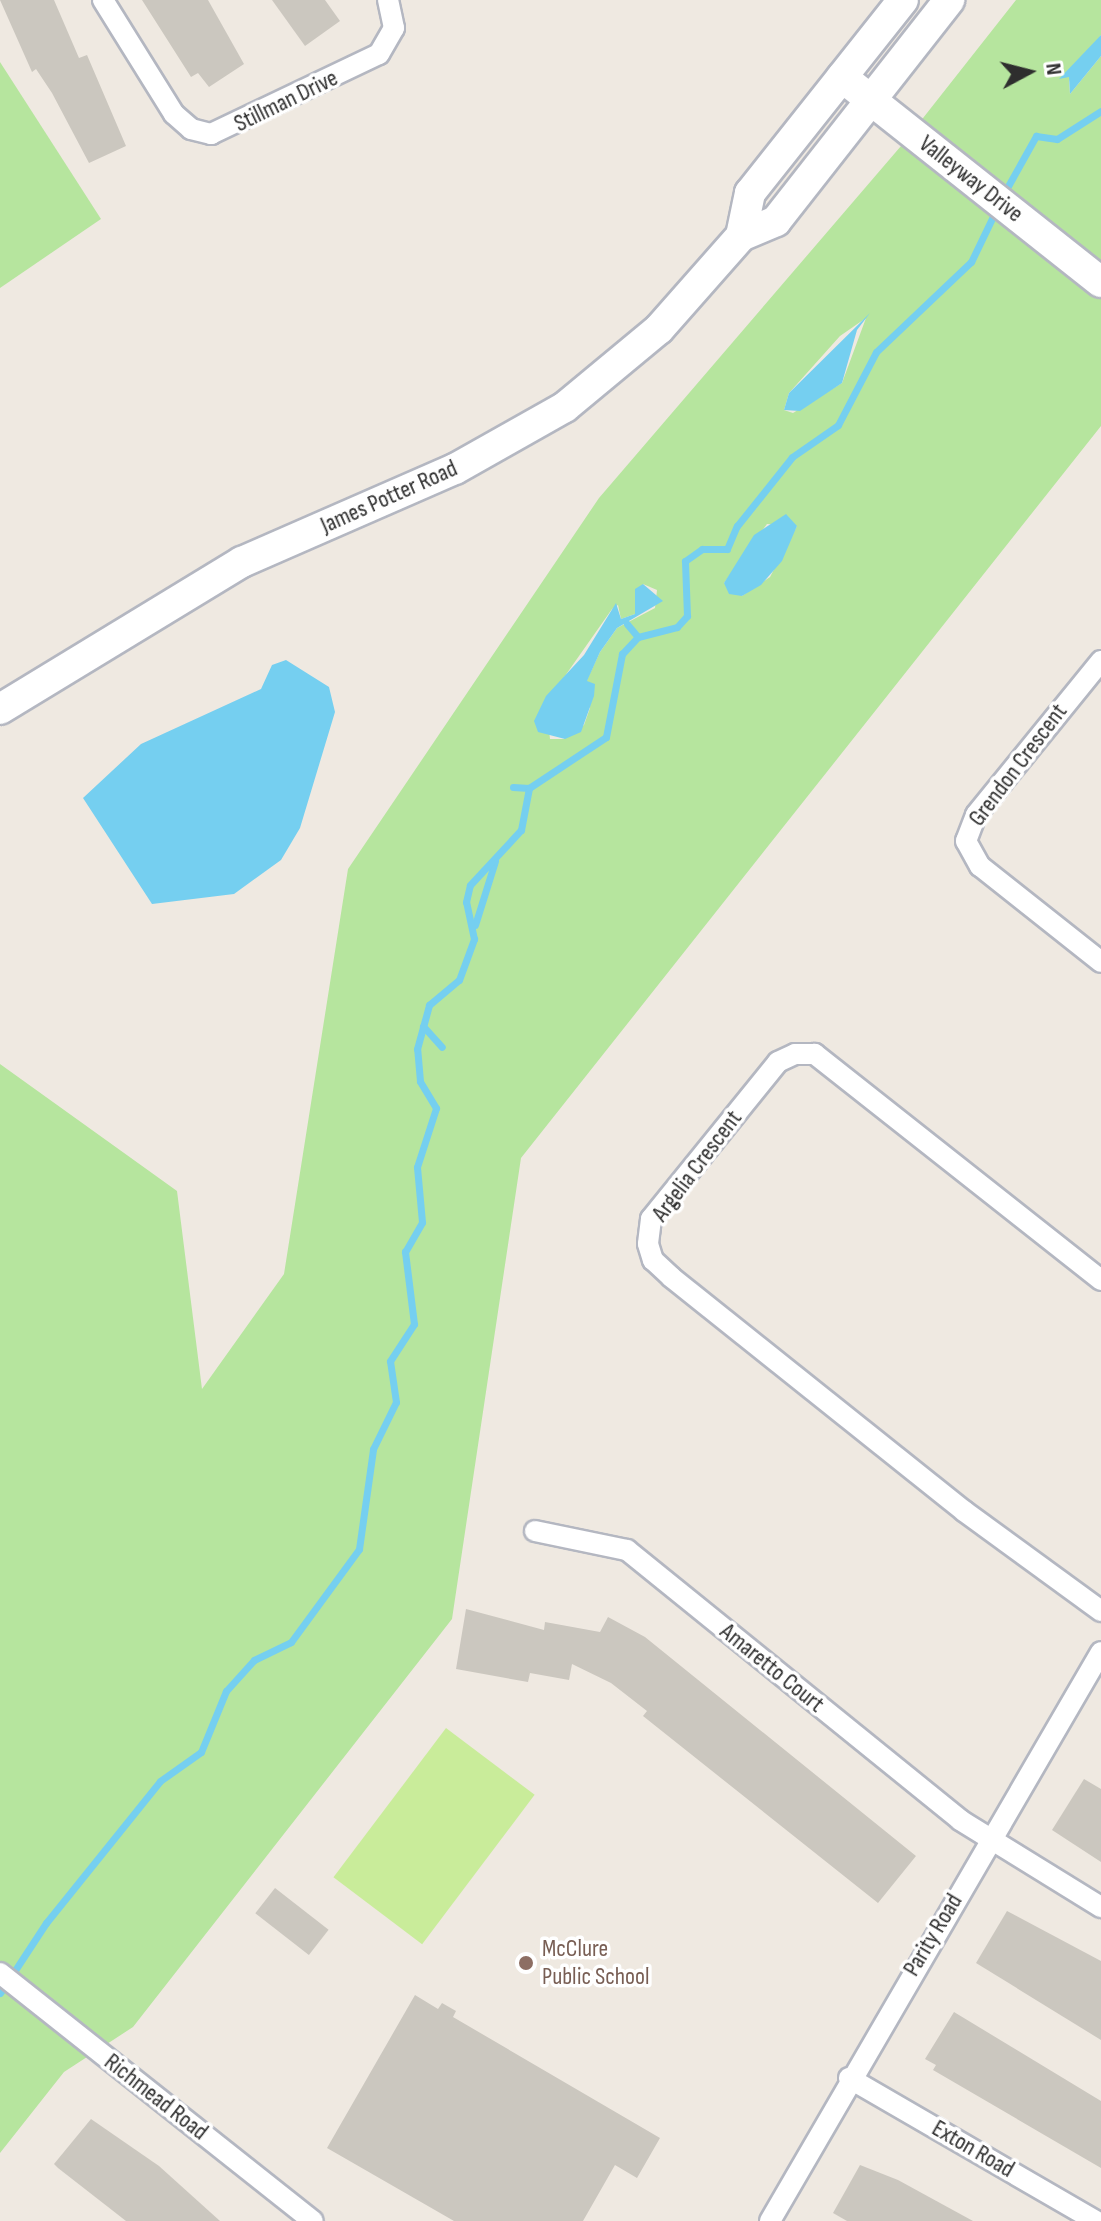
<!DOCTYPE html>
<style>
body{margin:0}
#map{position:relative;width:1101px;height:2221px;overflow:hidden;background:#efe9e1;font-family:"Sofia Sans Condensed",sans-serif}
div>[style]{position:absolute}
.green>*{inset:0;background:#b6e59e}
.pitch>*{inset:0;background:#c9ec9a;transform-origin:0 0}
.water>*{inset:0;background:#75cff0}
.stream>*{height:7px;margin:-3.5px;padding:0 3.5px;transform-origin:3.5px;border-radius:3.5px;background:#75cff0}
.building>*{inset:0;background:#cbc7bf;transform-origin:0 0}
.roads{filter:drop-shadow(2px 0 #b4b7c1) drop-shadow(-2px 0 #b4b7c1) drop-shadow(0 2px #b4b7c1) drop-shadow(0 -2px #b4b7c1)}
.street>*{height:20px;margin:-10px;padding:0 10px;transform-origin:10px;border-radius:10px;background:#fff}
.secondary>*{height:30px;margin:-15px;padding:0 15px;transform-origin:15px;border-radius:15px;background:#fff}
.dots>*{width:22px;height:22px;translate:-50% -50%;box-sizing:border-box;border:4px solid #fff;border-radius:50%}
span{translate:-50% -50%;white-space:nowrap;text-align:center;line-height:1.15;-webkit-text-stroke:7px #fff;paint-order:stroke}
.street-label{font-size:24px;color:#2e2e2e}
.education-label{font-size:24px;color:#785e54}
.left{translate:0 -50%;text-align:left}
.north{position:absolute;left:989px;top:32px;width:80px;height:80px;-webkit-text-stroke:6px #fff;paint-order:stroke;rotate:83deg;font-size:22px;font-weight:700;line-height:32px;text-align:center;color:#2e2e2e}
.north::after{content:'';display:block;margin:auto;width:28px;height:36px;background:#2e2e2e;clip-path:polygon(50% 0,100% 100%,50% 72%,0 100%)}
</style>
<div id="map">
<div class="green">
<i style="clip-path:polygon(evenodd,1016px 0,1101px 0,1101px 35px,1069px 81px,1070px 94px,1101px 56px,1101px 426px,521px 1158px,452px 1619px,133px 2027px,64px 2072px,0 2153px,0 1064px,177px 1191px,202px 1389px,284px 1274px,348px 869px,599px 498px,901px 146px,1016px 0,866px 318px,842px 383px,793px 413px,784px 410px,789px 393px,840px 336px,866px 318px,1016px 0,767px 524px,797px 526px,770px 577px,742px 596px,724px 583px,767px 524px,1016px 0,643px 584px,657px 590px,655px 608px,617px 628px,600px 652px,586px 682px,590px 708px,584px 725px,564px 739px,550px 739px,546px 703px,612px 609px,618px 605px,621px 619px,635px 614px,643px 584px)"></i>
<i style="clip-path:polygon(0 62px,101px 219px,0 288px)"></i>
</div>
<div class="pitch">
<i style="left:446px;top:1728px;width:111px;height:187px;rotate:37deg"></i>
</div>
<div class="water">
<i style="clip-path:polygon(1101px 35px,1101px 56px,1070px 94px,1069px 77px,1059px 79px)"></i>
<i style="clip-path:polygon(870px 313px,857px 330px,842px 383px,800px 411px,784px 410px,789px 393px)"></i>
<i style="clip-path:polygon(786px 514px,797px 526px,782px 561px,761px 585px,742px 596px,729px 594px,724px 583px,754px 535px)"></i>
<i style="clip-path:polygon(643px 584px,663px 601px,617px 628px,600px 652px,587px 681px,595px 684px,594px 696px,581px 732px,565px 739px,538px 732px,534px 721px,546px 696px,584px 655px,616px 603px,621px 619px,635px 614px,635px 589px)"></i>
<i style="clip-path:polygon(286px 660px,329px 687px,335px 712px,300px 828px,281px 860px,234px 894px,152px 904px,83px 798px,141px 744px,261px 689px,272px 665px)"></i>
</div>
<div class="stream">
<i style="left:1003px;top:195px;width:68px;rotate:-60.8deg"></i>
<i style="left:1036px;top:136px;width:21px;rotate:8deg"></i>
<i style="left:1057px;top:139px;width:52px;rotate:-32.5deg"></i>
<i style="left:627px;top:624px;width:17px;rotate:50deg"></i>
<i style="left:513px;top:787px;width:16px;rotate:4deg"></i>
<i style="left:475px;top:925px;width:67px;rotate:-72.6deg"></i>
<i style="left:423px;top:1026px;width:28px;rotate:48deg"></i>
<i style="left:0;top:1993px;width:84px;rotate:-56.7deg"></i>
<i style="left:46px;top:1923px;width:182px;rotate:-51.2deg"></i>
<i style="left:160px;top:1781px;width:50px;rotate:-35.3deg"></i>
<i style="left:201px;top:1752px;width:66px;rotate:-67.7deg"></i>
<i style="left:226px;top:1691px;width:42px;rotate:-47.9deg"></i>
<i style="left:254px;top:1660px;width:41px;rotate:-25.9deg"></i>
<i style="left:291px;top:1642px;width:115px;rotate:-53.8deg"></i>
<i style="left:359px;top:1549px;width:101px;rotate:-82deg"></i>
<i style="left:373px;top:1449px;width:52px;rotate:-63.9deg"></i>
<i style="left:396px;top:1402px;width:41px;rotate:-98.3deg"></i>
<i style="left:390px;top:1361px;width:44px;rotate:-57deg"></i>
<i style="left:414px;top:1324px;width:73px;rotate:-97.1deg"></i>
<i style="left:405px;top:1252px;width:34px;rotate:-60deg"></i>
<i style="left:422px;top:1222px;width:55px;rotate:-95.2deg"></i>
<i style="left:417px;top:1167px;width:62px;rotate:-72.1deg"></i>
<i style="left:436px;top:1108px;width:31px;rotate:-121deg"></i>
<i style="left:420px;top:1081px;width:32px;rotate:-95deg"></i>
<i style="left:417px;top:1049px;width:46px;rotate:-74.7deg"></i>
<i style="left:429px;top:1005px;width:39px;rotate:-40deg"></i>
<i style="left:459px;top:980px;width:44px;rotate:-69.9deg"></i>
<i style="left:474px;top:939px;width:38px;rotate:-102deg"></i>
<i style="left:466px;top:902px;width:17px;rotate:-77deg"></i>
<i style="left:470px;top:885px;width:75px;rotate:-47.2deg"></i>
<i style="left:521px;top:830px;width:43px;rotate:-79.2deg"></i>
<i style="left:529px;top:788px;width:92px;rotate:-33.5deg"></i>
<i style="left:606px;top:737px;width:85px;rotate:-79.1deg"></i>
<i style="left:622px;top:654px;width:23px;rotate:-47deg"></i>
<i style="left:638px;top:637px;width:40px;rotate:-14.4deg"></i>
<i style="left:677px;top:627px;width:15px;rotate:-48deg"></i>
<i style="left:687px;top:616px;width:55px;rotate:-92.1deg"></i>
<i style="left:685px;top:561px;width:21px;rotate:-35deg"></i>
<i style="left:702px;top:549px;width:25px"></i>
<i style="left:727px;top:549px;width:25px;rotate:-67deg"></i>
<i style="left:737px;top:526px;width:88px;rotate:-51.4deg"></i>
<i style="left:792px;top:457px;width:56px;rotate:-34.8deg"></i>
<i style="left:838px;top:425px;width:82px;rotate:-62.5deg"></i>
<i style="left:876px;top:352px;width:131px;rotate:-43.5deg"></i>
<i style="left:971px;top:262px;width:58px;rotate:-64.3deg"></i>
</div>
<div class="building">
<i style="clip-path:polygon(0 0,54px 0,79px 58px,87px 55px,126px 146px,89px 163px,52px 93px,36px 69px,32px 72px)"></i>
<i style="clip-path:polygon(142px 0,208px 0,244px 64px,209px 87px,198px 73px,191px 77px)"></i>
<i style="clip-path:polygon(272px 0,325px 0,340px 21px,305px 46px)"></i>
<i style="clip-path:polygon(466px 1609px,544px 1630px,545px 1622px,600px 1632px,608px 1617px,645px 1637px,916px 1856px,878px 1903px,643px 1716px,647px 1711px,611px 1683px,572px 1664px,569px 1680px,530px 1673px,528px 1682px,456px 1669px)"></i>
<i style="clip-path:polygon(1084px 1779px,1101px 1789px,1101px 1862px,1052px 1830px)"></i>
<i style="left:275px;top:1888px;width:68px;height:32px;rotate:38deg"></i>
<i style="clip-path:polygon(1007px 1911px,1101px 1961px,1101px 2040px,976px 1963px)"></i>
<i style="clip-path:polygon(415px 1995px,438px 2009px,442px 2003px,456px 2011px,453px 2017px,660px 2138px,637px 2178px,615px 2165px,583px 2221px,454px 2221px,327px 2148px)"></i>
<i style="clip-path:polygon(954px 2012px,1101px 2101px,1101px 2168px,933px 2070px,936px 2065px,925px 2059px)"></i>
<i style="clip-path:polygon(91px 2119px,159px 2166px,220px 2221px,126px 2221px,58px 2168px,54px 2164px)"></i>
<i style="clip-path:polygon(860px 2165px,898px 2180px,973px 2221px,847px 2221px,833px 2213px)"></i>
</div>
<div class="roads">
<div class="street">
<i style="left:103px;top:0;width:134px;rotate:58.1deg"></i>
<i style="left:174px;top:114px;width:23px;rotate:41deg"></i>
<i style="left:191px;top:129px;width:21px;rotate:14deg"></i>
<i style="left:211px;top:134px;width:186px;rotate:-25.5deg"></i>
<i style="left:379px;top:54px;width:30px;rotate:-60deg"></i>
<i style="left:394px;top:28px;width:29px;rotate:-102deg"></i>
<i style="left:1101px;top:661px;width:198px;rotate:129.1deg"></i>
<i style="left:976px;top:815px;width:28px;rotate:111deg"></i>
<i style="left:966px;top:841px;width:29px;rotate:61deg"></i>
<i style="left:980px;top:866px;width:154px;rotate:38.4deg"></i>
<i style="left:1101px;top:1280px;width:365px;rotate:-141.7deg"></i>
<i style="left:815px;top:1054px;width:20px;rotate:180deg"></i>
<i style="left:795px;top:1054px;width:19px;rotate:155deg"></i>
<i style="left:778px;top:1062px;width:202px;rotate:129deg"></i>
<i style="left:651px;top:1219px;width:25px;rotate:97deg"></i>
<i style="left:648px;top:1244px;width:17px;rotate:73deg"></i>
<i style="left:653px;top:1260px;width:25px;rotate:43deg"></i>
<i style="left:671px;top:1277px;width:375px;rotate:38.6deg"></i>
<i style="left:964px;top:1511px;width:170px;rotate:36.1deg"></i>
<i style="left:535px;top:1531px;width:94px;rotate:11.7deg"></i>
<i style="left:627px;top:1550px;width:429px;rotate:39deg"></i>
<i style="left:960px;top:1820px;width:166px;rotate:31.7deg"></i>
<i style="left:0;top:1973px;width:399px;rotate:38.4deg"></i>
<i style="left:849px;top:2078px;width:285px;rotate:30.1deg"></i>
<i style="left:770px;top:2221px;width:658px;rotate:-59.81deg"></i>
</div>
<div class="secondary">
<i style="left:842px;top:77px;width:330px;rotate:38.4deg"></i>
<i style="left:741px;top:236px;width:44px;rotate:-78.2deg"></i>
<i style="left:750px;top:193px;width:246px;rotate:-51.6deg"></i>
<i style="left:0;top:709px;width:283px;rotate:-31.3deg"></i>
<i style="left:242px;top:562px;width:232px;rotate:-23.6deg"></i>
<i style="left:455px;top:469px;width:126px;rotate:-29.4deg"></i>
<i style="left:565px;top:407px;width:122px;rotate:-39.7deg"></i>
<i style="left:659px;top:329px;width:124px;rotate:-48.6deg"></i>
<i style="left:741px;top:236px;width:38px;rotate:-23deg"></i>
<i style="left:776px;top:221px;width:281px;rotate:-51.9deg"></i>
</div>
</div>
<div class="dots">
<i style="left:526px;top:1963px;background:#8d6e63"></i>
</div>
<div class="street-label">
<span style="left:286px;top:101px;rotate:-26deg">Stillman Drive</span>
<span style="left:971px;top:179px;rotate:38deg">Valleyway Drive</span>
<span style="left:389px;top:497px;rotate:-24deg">James Potter Road</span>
<span style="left:1018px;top:765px;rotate:-53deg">Grendon Crescent</span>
<span style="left:697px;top:1166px;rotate:-53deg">Argelia Crescent</span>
<span style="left:772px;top:1668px;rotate:39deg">Amaretto Court</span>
<span style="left:933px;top:1935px;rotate:-59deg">Parity Road</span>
<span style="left:156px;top:2097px;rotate:38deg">Richmead Road</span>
<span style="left:973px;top:2149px;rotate:30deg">Exton Road</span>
</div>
<div class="education-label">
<span class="left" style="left:542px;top:1963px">McClure<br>Public School</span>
</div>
<div class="north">N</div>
</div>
